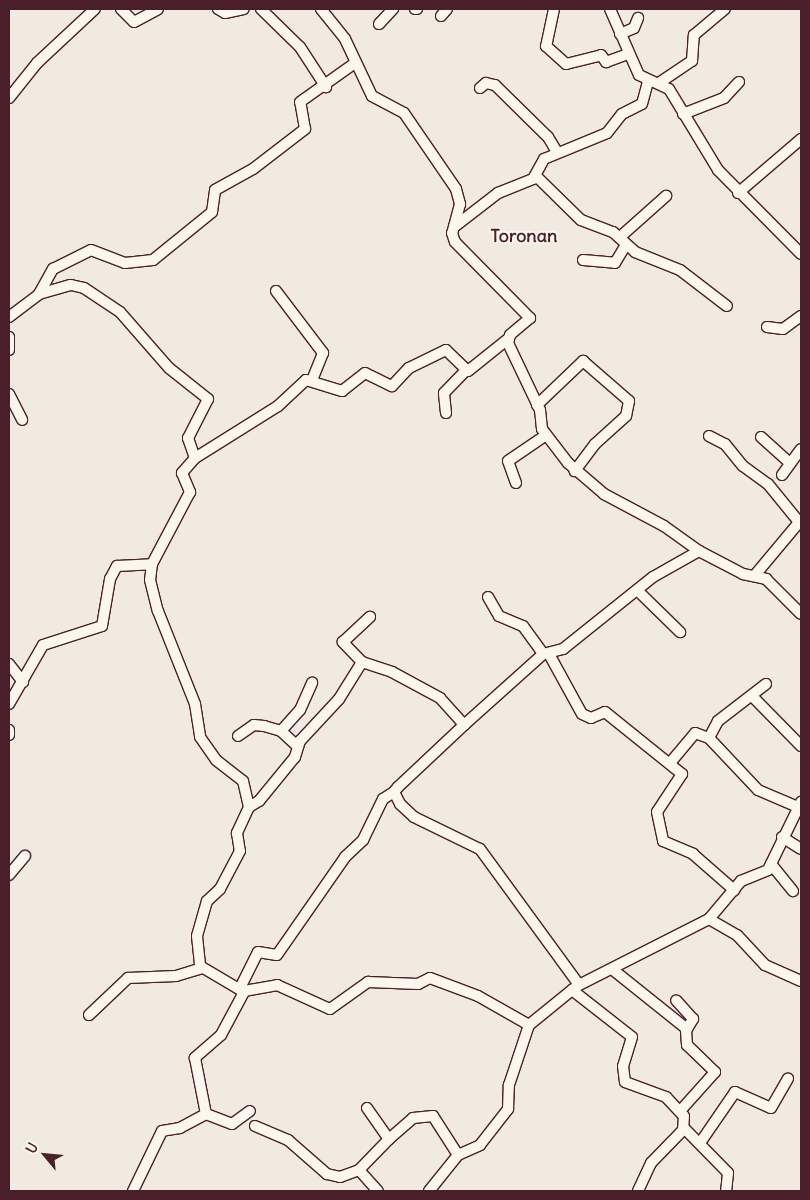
<!DOCTYPE html>
<style>
body{margin:0}
#map{position:relative;width:810px;height:1200px;overflow:hidden;background:#f0eae0;font-family:Delius,sans-serif}
div>[style]{position:absolute}
.roads{filter:drop-shadow(1px 0 #4a1f2b) drop-shadow(-1px 0 #4a1f2b) drop-shadow(0 1px #4a1f2b) drop-shadow(0 -1px #4a1f2b)}
.minor>*{height:10px;margin:-5px;padding:0 5px;transform-origin:5px;border-radius:5px;background:#fbf7ec}
span{translate:-50% -50%;white-space:nowrap;text-align:center;line-height:1.15;-webkit-text-stroke:4px #fbf7ec;paint-order:stroke}
.quarter-label{font-size:18px;color:#4a1f2b;font-weight:700}
.frame{position:absolute;inset:0;border:10px solid #4a1f2b;pointer-events:none}
.north{position:absolute;left:20px;top:1130px;width:50px;height:50px;-webkit-text-stroke:4px #fbf7ec;paint-order:stroke;rotate:298deg;font-size:14px;font-weight:700;line-height:20px;text-align:center;color:#4a1f2b}
.north::after{content:'';display:block;margin:auto;width:18px;height:22px;background:#4a1f2b;clip-path:polygon(50% 0,100% 100%,50% 72%,0 100%)}
</style>
<div id="map">
<div class="roads">
<div class="minor">
<i style="left:121px;top:9px;width:18px;rotate:45deg"></i>
<i style="left:134px;top:22px;width:27px;rotate:-28deg"></i>
<i style="left:218px;top:9px;width:8px;rotate:30deg"></i>
<i style="left:225px;top:13px;width:19px;rotate:-12deg"></i>
<i style="left:261px;top:9px;width:54px;rotate:44.3deg"></i>
<i style="left:300px;top:47px;width:48px;rotate:57deg"></i>
<i style="left:321px;top:9px;width:38px;rotate:51deg"></i>
<i style="left:345px;top:39px;width:63px;rotate:64.7deg"></i>
<i style="left:372px;top:96px;width:36px;rotate:28deg"></i>
<i style="left:404px;top:113px;width:92px;rotate:55.6deg"></i>
<i style="left:456px;top:189px;width:16px;rotate:75deg"></i>
<i style="left:460px;top:204px;width:30px;rotate:105deg"></i>
<i style="left:452px;top:233px;width:9px;rotate:72deg"></i>
<i style="left:455px;top:242px;width:107px;rotate:45.4deg"></i>
<i style="left:530px;top:318px;width:26px;rotate:140deg"></i>
<i style="left:510px;top:335px;width:8px;rotate:104deg"></i>
<i style="left:508px;top:343px;width:74px;rotate:64.5deg"></i>
<i style="left:540px;top:410px;width:19px;rotate:84deg"></i>
<i style="left:542px;top:429px;width:43px;rotate:52.6deg"></i>
<i style="left:568px;top:463px;width:48px;rotate:40.7deg"></i>
<i style="left:604px;top:494px;width:68px;rotate:28.1deg"></i>
<i style="left:664px;top:526px;width:43px;rotate:35.5deg"></i>
<i style="left:699px;top:551px;width:50px;rotate:27.6deg"></i>
<i style="left:743px;top:574px;width:24px;rotate:12deg"></i>
<i style="left:766px;top:579px;width:49px;rotate:45deg"></i>
<i style="left:415px;top:9px;width:2px"></i>
<i style="left:554px;top:9px;width:38px;rotate:102deg"></i>
<i style="left:546px;top:46px;width:27px;rotate:42deg"></i>
<i style="left:566px;top:64px;width:36px;rotate:-14deg"></i>
<i style="left:601px;top:55px;width:9px;rotate:54deg"></i>
<i style="left:606px;top:62px;width:23px;rotate:-20deg"></i>
<i style="left:610px;top:9px;width:72px;rotate:66.3deg"></i>
<i style="left:639px;top:75px;width:33px;rotate:25deg"></i>
<i style="left:669px;top:89px;width:95px;rotate:58.8deg"></i>
<i style="left:718px;top:170px;width:118px;rotate:45.3deg"></i>
<i style="left:441px;top:16px;width:9px;rotate:-49deg"></i>
<i style="left:379px;top:24px;width:21px;rotate:-47deg"></i>
<i style="left:620px;top:34px;width:15px;rotate:-23deg"></i>
<i style="left:634px;top:28px;width:11px;rotate:-68deg"></i>
<i style="left:659px;top:83px;width:40px;rotate:-34deg"></i>
<i style="left:692px;top:61px;width:26px;rotate:-86deg"></i>
<i style="left:694px;top:35px;width:40px;rotate:-40deg"></i>
<i style="left:480px;top:88px;width:8px;rotate:-40deg"></i>
<i style="left:486px;top:83px;width:9px;rotate:13deg"></i>
<i style="left:495px;top:85px;width:74px;rotate:44.5deg"></i>
<i style="left:548px;top:137px;width:17px;rotate:59deg"></i>
<i style="left:9px;top:98px;width:45px;rotate:-51.3deg"></i>
<i style="left:37px;top:63px;width:79px;rotate:-43deg"></i>
<i style="left:683px;top:114px;width:44px;rotate:-21.3deg"></i>
<i style="left:724px;top:98px;width:22px;rotate:-47deg"></i>
<i style="left:536px;top:176px;width:63px;rotate:44.4deg"></i>
<i style="left:581px;top:220px;width:34px;rotate:21deg"></i>
<i style="left:613px;top:232px;width:30px;rotate:42deg"></i>
<i style="left:635px;top:252px;width:48px;rotate:21.8deg"></i>
<i style="left:680px;top:270px;width:59px;rotate:37.5deg"></i>
<i style="left:738px;top:193px;width:83px;rotate:-40.6deg"></i>
<i style="left:454px;top:227px;width:56px;rotate:-37.7deg"></i>
<i style="left:498px;top:193px;width:38px;rotate:-22deg"></i>
<i style="left:533px;top:179px;width:23px;rotate:-61deg"></i>
<i style="left:544px;top:159px;width:68px;rotate:-22.4deg"></i>
<i style="left:607px;top:133px;width:24px;rotate:-52deg"></i>
<i style="left:622px;top:114px;width:22px;rotate:-27deg"></i>
<i style="left:642px;top:104px;width:24px;rotate:-75deg"></i>
<i style="left:620px;top:237px;width:62px;rotate:-41.7deg"></i>
<i style="left:583px;top:260px;width:32px;rotate:5deg"></i>
<i style="left:615px;top:263px;width:21px;rotate:-59deg"></i>
<i style="left:276px;top:291px;width:78px;rotate:52.8deg"></i>
<i style="left:323px;top:353px;width:29px;rotate:112deg"></i>
<i style="left:39px;top:294px;width:29px;rotate:-61deg"></i>
<i style="left:53px;top:269px;width:42px;rotate:-26.6deg"></i>
<i style="left:91px;top:250px;width:36px;rotate:21deg"></i>
<i style="left:125px;top:263px;width:28px;rotate:-6deg"></i>
<i style="left:153px;top:260px;width:76px;rotate:-39.1deg"></i>
<i style="left:212px;top:212px;width:22px;rotate:-82deg"></i>
<i style="left:215px;top:190px;width:43px;rotate:-28.9deg"></i>
<i style="left:253px;top:169px;width:66px;rotate:-37.6deg"></i>
<i style="left:305px;top:129px;width:27px;rotate:-100deg"></i>
<i style="left:300px;top:102px;width:67px;rotate:-35.3deg"></i>
<i style="left:9px;top:317px;width:38px;rotate:-37deg"></i>
<i style="left:39px;top:294px;width:33px;rotate:-16deg"></i>
<i style="left:71px;top:285px;width:13px;rotate:13deg"></i>
<i style="left:84px;top:288px;width:43px;rotate:33.7deg"></i>
<i style="left:120px;top:312px;width:74px;rotate:48.8deg"></i>
<i style="left:169px;top:368px;width:50px;rotate:38.5deg"></i>
<i style="left:208px;top:399px;width:44px;rotate:117.1deg"></i>
<i style="left:188px;top:438px;width:21px;rotate:71deg"></i>
<i style="left:195px;top:458px;width:20px;rotate:131deg"></i>
<i style="left:182px;top:473px;width:21px;rotate:67deg"></i>
<i style="left:190px;top:492px;width:81px;rotate:117.8deg"></i>
<i style="left:152px;top:564px;width:16px;rotate:97deg"></i>
<i style="left:150px;top:580px;width:32px;rotate:76deg"></i>
<i style="left:158px;top:611px;width:100px;rotate:68.3deg"></i>
<i style="left:195px;top:704px;width:33px;rotate:81deg"></i>
<i style="left:200px;top:737px;width:28px;rotate:55deg"></i>
<i style="left:216px;top:760px;width:34px;rotate:38deg"></i>
<i style="left:243px;top:781px;width:27px;rotate:77deg"></i>
<i style="left:249px;top:807px;width:29px;rotate:115deg"></i>
<i style="left:237px;top:833px;width:18px;rotate:81deg"></i>
<i style="left:240px;top:851px;width:43px;rotate:117.8deg"></i>
<i style="left:220px;top:889px;width:18px;rotate:137deg"></i>
<i style="left:207px;top:901px;width:36px;rotate:106deg"></i>
<i style="left:197px;top:936px;width:30px;rotate:84deg"></i>
<i style="left:200px;top:966px;width:51px;rotate:30.6deg"></i>
<i style="left:244px;top:992px;width:49px;rotate:118.1deg"></i>
<i style="left:221px;top:1035px;width:35px;rotate:139deg"></i>
<i style="left:195px;top:1058px;width:57px;rotate:78.9deg"></i>
<i style="left:206px;top:1114px;width:30px;rotate:152deg"></i>
<i style="left:180px;top:1128px;width:18px;rotate:171deg"></i>
<i style="left:162px;top:1131px;width:67px;rotate:115.8deg"></i>
<i style="left:767px;top:327px;width:16px;rotate:7deg"></i>
<i style="left:783px;top:329px;width:22px;rotate:-36deg"></i>
<i style="left:9px;top:337px;width:13px;rotate:90deg"></i>
<i style="left:9px;top:394px;width:29px;rotate:63deg"></i>
<i style="left:537px;top:405px;width:64px;rotate:-43.7deg"></i>
<i style="left:583px;top:361px;width:61px;rotate:41deg"></i>
<i style="left:629px;top:401px;width:15px;rotate:101deg"></i>
<i style="left:626px;top:416px;width:42px;rotate:137.9deg"></i>
<i style="left:595px;top:444px;width:34px;rotate:127deg"></i>
<i style="left:446px;top:413px;width:20px;rotate:-96deg"></i>
<i style="left:444px;top:393px;width:30px;rotate:-46deg"></i>
<i style="left:709px;top:436px;width:18px;rotate:27deg"></i>
<i style="left:725px;top:444px;width:28px;rotate:51deg"></i>
<i style="left:743px;top:466px;width:31px;rotate:36deg"></i>
<i style="left:768px;top:484px;width:49px;rotate:50.8deg"></i>
<i style="left:761px;top:437px;width:39px;rotate:42deg"></i>
<i style="left:195px;top:458px;width:98px;rotate:-32.1deg"></i>
<i style="left:278px;top:406px;width:38px;rotate:-43deg"></i>
<i style="left:306px;top:380px;width:38px;rotate:17deg"></i>
<i style="left:342px;top:391px;width:29px;rotate:-38deg"></i>
<i style="left:365px;top:373px;width:30px;rotate:26deg"></i>
<i style="left:392px;top:386px;width:25px;rotate:-47deg"></i>
<i style="left:409px;top:368px;width:41px;rotate:-25.9deg"></i>
<i style="left:446px;top:350px;width:30px;rotate:44deg"></i>
<i style="left:468px;top:371px;width:53px;rotate:-38.8deg"></i>
<i style="left:782px;top:475px;width:32px;rotate:-54deg"></i>
<i style="left:516px;top:483px;width:23px;rotate:-110deg"></i>
<i style="left:508px;top:461px;width:46px;rotate:-34.4deg"></i>
<i style="left:755px;top:575px;width:72px;rotate:-50.1deg"></i>
<i style="left:638px;top:591px;width:59px;rotate:44.3deg"></i>
<i style="left:488px;top:597px;width:22px;rotate:60deg"></i>
<i style="left:499px;top:616px;width:26px;rotate:23deg"></i>
<i style="left:523px;top:626px;width:34px;rotate:54deg"></i>
<i style="left:549px;top:654px;width:68px;rotate:61.2deg"></i>
<i style="left:582px;top:714px;width:10px;rotate:24deg"></i>
<i style="left:591px;top:718px;width:15px;rotate:-23deg"></i>
<i style="left:605px;top:712px;width:99px;rotate:38.8deg"></i>
<i style="left:682px;top:774px;width:45px;rotate:123.3deg"></i>
<i style="left:657px;top:812px;width:30px;rotate:78deg"></i>
<i style="left:663px;top:841px;width:33px;rotate:23deg"></i>
<i style="left:693px;top:854px;width:55px;rotate:41.3deg"></i>
<i style="left:362px;top:662px;width:28px;rotate:-134deg"></i>
<i style="left:343px;top:642px;width:37px;rotate:-43deg"></i>
<i style="left:9px;top:664px;width:23px;rotate:52deg"></i>
<i style="left:766px;top:684px;width:61px;rotate:142.4deg"></i>
<i style="left:718px;top:721px;width:19px;rotate:118deg"></i>
<i style="left:709px;top:738px;width:71px;rotate:46.7deg"></i>
<i style="left:758px;top:790px;width:43px;rotate:23deg"></i>
<i style="left:753px;top:697px;width:69px;rotate:45.6deg"></i>
<i style="left:9px;top:704px;width:68px;rotate:-60deg"></i>
<i style="left:43px;top:645px;width:62px;rotate:-17.9deg"></i>
<i style="left:102px;top:626px;width:48px;rotate:-80.3deg"></i>
<i style="left:110px;top:579px;width:15px;rotate:-62deg"></i>
<i style="left:117px;top:566px;width:35px;rotate:-3deg"></i>
<i style="left:464px;top:725px;width:106px;rotate:-41.9deg"></i>
<i style="left:543px;top:654px;width:21px;rotate:-14deg"></i>
<i style="left:563px;top:649px;width:115px;rotate:-38.7deg"></i>
<i style="left:653px;top:577px;width:53px;rotate:-29.5deg"></i>
<i style="left:9px;top:730px;width:5px;rotate:90deg"></i>
<i style="left:281px;top:731px;width:28px;rotate:-48deg"></i>
<i style="left:300px;top:710px;width:30px;rotate:-66deg"></i>
<i style="left:238px;top:736px;width:19px;rotate:-35deg"></i>
<i style="left:254px;top:725px;width:10px;rotate:6deg"></i>
<i style="left:264px;top:726px;width:18px;rotate:16deg"></i>
<i style="left:281px;top:731px;width:23px;rotate:43deg"></i>
<i style="left:670px;top:763px;width:39px;rotate:-50deg"></i>
<i style="left:695px;top:733px;width:15px;rotate:20deg"></i>
<i style="left:249px;top:807px;width:12px;rotate:-31deg"></i>
<i style="left:259px;top:801px;width:57px;rotate:-50.7deg"></i>
<i style="left:295px;top:757px;width:17px;rotate:-73deg"></i>
<i style="left:300px;top:741px;width:57px;rotate:-47.1deg"></i>
<i style="left:339px;top:699px;width:44px;rotate:-58.1deg"></i>
<i style="left:362px;top:662px;width:32px;rotate:18deg"></i>
<i style="left:392px;top:672px;width:55px;rotate:28.4deg"></i>
<i style="left:440px;top:698px;width:36px;rotate:48deg"></i>
<i style="left:464px;top:725px;width:91px;rotate:136.8deg"></i>
<i style="left:398px;top:787px;width:6px;rotate:129deg"></i>
<i style="left:394px;top:792px;width:13px;rotate:63deg"></i>
<i style="left:400px;top:804px;width:19px;rotate:43deg"></i>
<i style="left:414px;top:817px;width:73px;rotate:25.9deg"></i>
<i style="left:480px;top:849px;width:168px;rotate:53.9deg"></i>
<i style="left:782px;top:837px;width:22px;rotate:32deg"></i>
<i style="left:771px;top:864px;width:35px;rotate:51deg"></i>
<i style="left:9px;top:875px;width:25px;rotate:-50deg"></i>
<i style="left:709px;top:919px;width:32px;rotate:30deg"></i>
<i style="left:737px;top:935px;width:41px;rotate:47deg"></i>
<i style="left:765px;top:965px;width:39px;rotate:24deg"></i>
<i style="left:612px;top:969px;width:96px;rotate:38.7deg"></i>
<i style="left:687px;top:1029px;width:12px;rotate:-59deg"></i>
<i style="left:693px;top:1019px;width:25px;rotate:-132deg"></i>
<i style="left:240px;top:988px;width:40px;rotate:-63.4deg"></i>
<i style="left:258px;top:952px;width:19px;rotate:9deg"></i>
<i style="left:277px;top:955px;width:119px;rotate:-55.2deg"></i>
<i style="left:345px;top:857px;width:25px;rotate:-43deg"></i>
<i style="left:363px;top:840px;width:46px;rotate:-64deg"></i>
<i style="left:383px;top:799px;width:13px;rotate:-32deg"></i>
<i style="left:572px;top:990px;width:76px;rotate:38.1deg"></i>
<i style="left:632px;top:1037px;width:30px;rotate:107deg"></i>
<i style="left:623px;top:1066px;width:16px;rotate:83deg"></i>
<i style="left:625px;top:1082px;width:44px;rotate:20.1deg"></i>
<i style="left:666px;top:1097px;width:26px;rotate:47deg"></i>
<i style="left:684px;top:1116px;width:14px;rotate:94deg"></i>
<i style="left:683px;top:1130px;width:46px;rotate:134.1deg"></i>
<i style="left:651px;top:1163px;width:31px;rotate:115deg"></i>
<i style="left:244px;top:991px;width:34px;rotate:-10deg"></i>
<i style="left:277px;top:985px;width:58px;rotate:24.4deg"></i>
<i style="left:330px;top:1009px;width:47px;rotate:-35.4deg"></i>
<i style="left:368px;top:982px;width:50px;rotate:2.3deg"></i>
<i style="left:418px;top:984px;width:13px;rotate:-27deg"></i>
<i style="left:430px;top:978px;width:51px;rotate:20.6deg"></i>
<i style="left:478px;top:996px;width:59px;rotate:29.6deg"></i>
<i style="left:529px;top:1025px;width:62px;rotate:-39.1deg"></i>
<i style="left:577px;top:986px;width:148px;rotate:-26.9deg"></i>
<i style="left:709px;top:919px;width:50px;rotate:-49.9deg"></i>
<i style="left:741px;top:881px;width:29px;rotate:-22deg"></i>
<i style="left:768px;top:870px;width:76px;rotate:-64.1deg"></i>
<i style="left:89px;top:1015px;width:54px;rotate:-43.5deg"></i>
<i style="left:128px;top:978px;width:48px;rotate:-2.4deg"></i>
<i style="left:176px;top:976px;width:27px;rotate:-17deg"></i>
<i style="left:367px;top:1108px;width:38px;rotate:55deg"></i>
<i style="left:389px;top:1139px;width:43px;rotate:134.1deg"></i>
<i style="left:359px;top:1170px;width:28px;rotate:48deg"></i>
<i style="left:681px;top:1110px;width:51px;rotate:-48.2deg"></i>
<i style="left:715px;top:1072px;width:39px;rotate:-136deg"></i>
<i style="left:687px;top:1045px;width:16px;rotate:-94deg"></i>
<i style="left:206px;top:1114px;width:28px;rotate:21deg"></i>
<i style="left:232px;top:1124px;width:22px;rotate:-36deg"></i>
<i style="left:255px;top:1126px;width:36px;rotate:23deg"></i>
<i style="left:288px;top:1140px;width:52px;rotate:41.1deg"></i>
<i style="left:327px;top:1174px;width:13px;rotate:13deg"></i>
<i style="left:340px;top:1177px;width:20px;rotate:-20deg"></i>
<i style="left:684px;top:1128px;width:63px;rotate:45.6deg"></i>
<i style="left:728px;top:1173px;width:18px;rotate:96deg"></i>
<i style="left:389px;top:1139px;width:32px;rotate:-41deg"></i>
<i style="left:413px;top:1118px;width:20px;rotate:-6deg"></i>
<i style="left:433px;top:1116px;width:46px;rotate:57.3deg"></i>
<i style="left:700px;top:1143px;width:62px;rotate:-55.5deg"></i>
<i style="left:735px;top:1092px;width:39px;rotate:24deg"></i>
<i style="left:771px;top:1108px;width:34px;rotate:-60deg"></i>
<i style="left:429px;top:1191px;width:46px;rotate:-51.1deg"></i>
<i style="left:458px;top:1155px;width:24px;rotate:-24deg"></i>
<i style="left:480px;top:1145px;width:46px;rotate:-52.1deg"></i>
<i style="left:508px;top:1109px;width:24px;rotate:-88deg"></i>
<i style="left:509px;top:1085px;width:63px;rotate:-71.6deg"></i>
</div>
</div>
<div class="quarter-label">
<span style="left:524px;top:236px">Toronan</span>
</div>
<div class="frame"></div>
<div class="north">U</div>
</div>
